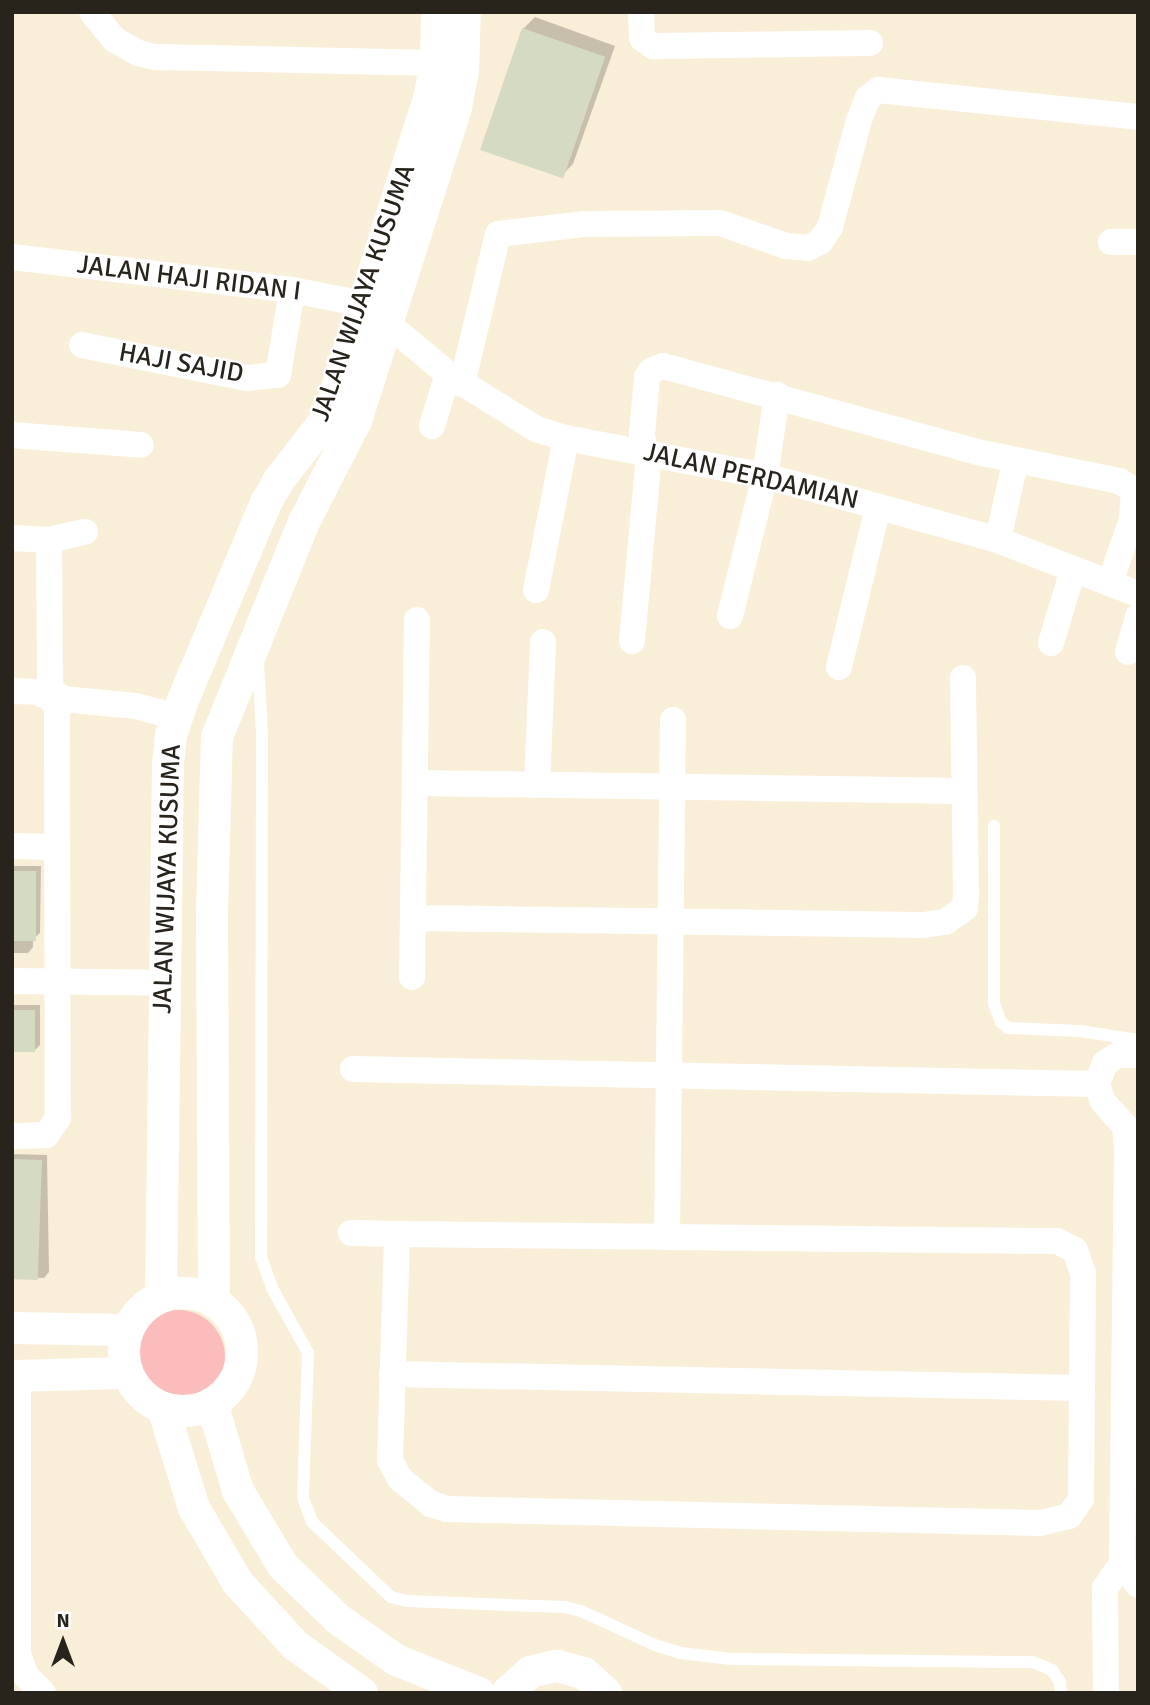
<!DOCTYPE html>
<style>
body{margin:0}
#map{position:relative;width:1150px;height:1705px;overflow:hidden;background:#f9eed8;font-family:Signika,sans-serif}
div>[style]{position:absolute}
.green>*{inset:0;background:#fabdbb}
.round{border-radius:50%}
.shadow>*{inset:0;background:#0003}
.building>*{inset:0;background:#d5dac3;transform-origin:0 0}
.service>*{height:12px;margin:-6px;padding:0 6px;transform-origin:6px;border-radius:6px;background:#fff}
.minor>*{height:26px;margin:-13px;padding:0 13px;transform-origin:13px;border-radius:13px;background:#fff}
.tertiary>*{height:32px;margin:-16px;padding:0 16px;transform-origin:16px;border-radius:16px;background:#fff}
.tertiary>.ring{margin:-16px;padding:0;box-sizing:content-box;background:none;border:32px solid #fff;border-radius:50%}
span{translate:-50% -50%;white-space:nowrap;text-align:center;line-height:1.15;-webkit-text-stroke:5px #fff;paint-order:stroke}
.street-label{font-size:26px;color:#28241c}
.frame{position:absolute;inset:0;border:14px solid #28241c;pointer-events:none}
.north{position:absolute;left:28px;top:1607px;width:70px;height:70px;-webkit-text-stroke:5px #fff;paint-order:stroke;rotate:0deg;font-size:19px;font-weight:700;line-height:28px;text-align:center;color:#28241c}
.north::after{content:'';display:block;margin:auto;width:24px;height:32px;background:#28241c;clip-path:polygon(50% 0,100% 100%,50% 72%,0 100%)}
</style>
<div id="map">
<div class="green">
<i class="round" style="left:131px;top:1310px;width:94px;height:94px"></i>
</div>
<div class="shadow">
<i style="clip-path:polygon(535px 17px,615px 46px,573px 164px,561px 176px,523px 29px)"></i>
<i style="clip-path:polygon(12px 866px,41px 866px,40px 933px,33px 939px,33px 947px,28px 953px,12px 953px)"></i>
<i style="clip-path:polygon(12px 1005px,40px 1005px,40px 1045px,34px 1051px,12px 1051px)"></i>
<i style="clip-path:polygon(12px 1154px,47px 1155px,49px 1272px,44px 1278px,12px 1277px)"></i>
</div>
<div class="building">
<i style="left:522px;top:28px;width:88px;height:129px;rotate:19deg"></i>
<i style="left:12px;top:871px;width:24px;height:70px"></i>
<i style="left:12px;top:1010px;width:23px;height:42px"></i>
<i style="left:12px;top:1159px;width:30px;height:120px;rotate:2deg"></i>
</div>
<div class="service">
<i style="left:258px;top:662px;width:72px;rotate:86.8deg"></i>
<i style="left:262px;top:734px;width:523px;rotate:90.11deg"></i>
<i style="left:261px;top:1257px;width:33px;rotate:70deg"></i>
<i style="left:272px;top:1288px;width:74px;rotate:61deg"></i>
<i style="left:308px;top:1353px;width:145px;rotate:92deg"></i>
<i style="left:303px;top:1498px;width:26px;rotate:69deg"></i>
<i style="left:312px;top:1522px;width:109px;rotate:43.5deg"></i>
<i style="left:391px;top:1597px;width:16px;rotate:14deg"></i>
<i style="left:407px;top:1601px;width:158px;rotate:2.2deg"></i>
<i style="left:565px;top:1607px;width:16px;rotate:14deg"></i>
<i style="left:581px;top:1611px;width:81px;rotate:24.7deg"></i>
<i style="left:655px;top:1645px;width:27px;rotate:17deg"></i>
<i style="left:681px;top:1653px;width:50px;rotate:6.8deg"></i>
<i style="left:731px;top:1659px;width:302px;rotate:0.6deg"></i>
<i style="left:1033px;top:1662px;width:21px;rotate:23deg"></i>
<i style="left:1052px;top:1670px;width:14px;rotate:56deg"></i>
<i style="left:1060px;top:1682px;width:11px;rotate:85deg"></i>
<i style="left:994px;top:826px;width:178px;rotate:90deg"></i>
<i style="left:994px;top:1004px;width:19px;rotate:69deg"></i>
<i style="left:1001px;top:1022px;width:9px;rotate:41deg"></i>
<i style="left:1008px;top:1028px;width:72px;rotate:2.4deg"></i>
<i style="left:1080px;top:1031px;width:59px;rotate:8.8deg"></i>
</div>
<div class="minor">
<i style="left:92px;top:12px;width:36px;rotate:51deg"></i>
<i style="left:115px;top:40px;width:26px;rotate:29deg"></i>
<i style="left:138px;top:53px;width:17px;rotate:13deg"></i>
<i style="left:155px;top:57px;width:281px;rotate:1.2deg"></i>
<i style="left:641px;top:12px;width:26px;rotate:88deg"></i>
<i style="left:642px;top:38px;width:14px;rotate:36deg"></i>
<i style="left:653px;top:46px;width:217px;rotate:-0.8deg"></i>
<i style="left:1111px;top:242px;width:27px"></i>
<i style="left:12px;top:257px;width:282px;rotate:6.7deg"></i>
<i style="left:292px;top:290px;width:73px;rotate:11deg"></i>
<i style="left:364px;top:304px;width:109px;rotate:39.8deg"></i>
<i style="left:448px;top:374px;width:104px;rotate:32deg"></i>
<i style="left:536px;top:429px;width:31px;rotate:17deg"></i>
<i style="left:566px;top:438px;width:203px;rotate:10.8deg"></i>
<i style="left:765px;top:476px;width:89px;rotate:15deg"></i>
<i style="left:851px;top:499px;width:153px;rotate:15.6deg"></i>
<i style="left:998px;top:540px;width:150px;rotate:21.1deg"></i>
<i style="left:82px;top:345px;width:168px;rotate:11.3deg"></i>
<i style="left:247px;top:378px;width:31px;rotate:-6deg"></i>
<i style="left:278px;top:375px;width:86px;rotate:-80.6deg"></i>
<i style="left:462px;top:384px;width:154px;rotate:-76.5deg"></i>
<i style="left:498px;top:234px;width:88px;rotate:-6.6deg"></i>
<i style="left:585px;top:224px;width:135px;rotate:-0.4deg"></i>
<i style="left:720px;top:223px;width:70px;rotate:19.2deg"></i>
<i style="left:786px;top:246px;width:22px;rotate:5deg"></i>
<i style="left:808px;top:248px;width:13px;rotate:-27deg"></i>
<i style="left:820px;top:242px;width:18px;rotate:-56deg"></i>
<i style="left:830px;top:227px;width:111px;rotate:-74.8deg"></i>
<i style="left:859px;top:120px;width:24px;rotate:-68deg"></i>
<i style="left:868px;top:98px;width:13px;rotate:-39deg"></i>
<i style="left:878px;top:90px;width:261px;rotate:5.9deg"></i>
<i style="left:432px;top:426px;width:54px;rotate:-72.9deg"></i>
<i style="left:12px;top:435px;width:129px;rotate:4.4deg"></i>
<i style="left:12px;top:538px;width:37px;rotate:3deg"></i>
<i style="left:49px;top:540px;width:37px;rotate:-13deg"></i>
<i style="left:49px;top:540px;width:146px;rotate:89.6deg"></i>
<i style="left:50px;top:686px;width:7px;rotate:63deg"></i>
<i style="left:53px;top:692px;width:12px;rotate:35deg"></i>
<i style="left:63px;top:699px;width:73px;rotate:5.5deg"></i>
<i style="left:136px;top:706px;width:42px;rotate:15deg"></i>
<i style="left:998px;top:540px;width:80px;rotate:-77.7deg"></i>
<i style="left:536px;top:590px;width:155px;rotate:-78.8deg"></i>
<i style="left:730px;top:616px;width:144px;rotate:-76deg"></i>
<i style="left:765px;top:476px;width:82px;rotate:-81.6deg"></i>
<i style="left:632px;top:641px;width:176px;rotate:-84.8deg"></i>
<i style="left:648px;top:466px;width:33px;rotate:-101deg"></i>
<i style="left:642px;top:434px;width:57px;rotate:-85deg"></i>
<i style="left:647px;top:377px;width:7px;rotate:-56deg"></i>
<i style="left:651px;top:371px;width:13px;rotate:-23deg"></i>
<i style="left:663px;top:366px;width:326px;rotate:15.3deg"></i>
<i style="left:977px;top:452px;width:145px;rotate:11.5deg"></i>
<i style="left:1119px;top:481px;width:17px;rotate:31deg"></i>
<i style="left:1134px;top:490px;width:29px;rotate:94deg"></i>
<i style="left:1132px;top:519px;width:68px;rotate:109deg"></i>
<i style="left:1051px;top:643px;width:76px;rotate:-73.2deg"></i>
<i style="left:1128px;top:652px;width:37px;rotate:-74deg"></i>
<i style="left:839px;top:667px;width:165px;rotate:-76.3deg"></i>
<i style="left:12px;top:691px;width:25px;rotate:2deg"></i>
<i style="left:37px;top:692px;width:11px;rotate:22deg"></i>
<i style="left:47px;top:696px;width:11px;rotate:41deg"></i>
<i style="left:55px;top:703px;width:7px;rotate:74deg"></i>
<i style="left:57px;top:710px;width:408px;rotate:89.9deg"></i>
<i style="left:58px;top:1118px;width:21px;rotate:125deg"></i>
<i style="left:46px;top:1135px;width:34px;rotate:178deg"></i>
<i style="left:415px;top:783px;width:549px;rotate:0.83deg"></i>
<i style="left:537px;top:785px;width:143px;rotate:-87.6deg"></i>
<i style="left:12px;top:846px;width:44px;rotate:1.3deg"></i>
<i style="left:413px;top:918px;width:510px;rotate:0.79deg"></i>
<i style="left:923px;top:925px;width:22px;rotate:-8deg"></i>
<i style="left:945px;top:922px;width:24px;rotate:-35deg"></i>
<i style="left:965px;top:908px;width:13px;rotate:-86deg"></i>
<i style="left:966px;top:895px;width:217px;rotate:-90.8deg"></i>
<i style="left:412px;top:977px;width:357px;rotate:-89.2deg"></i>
<i style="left:12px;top:981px;width:153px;rotate:0.7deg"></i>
<i style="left:353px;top:1069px;width:744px;rotate:1.16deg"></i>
<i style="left:1102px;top:1100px;width:17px;rotate:-107deg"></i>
<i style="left:1097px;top:1084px;width:22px;rotate:-69deg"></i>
<i style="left:1105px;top:1063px;width:15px;rotate:-32deg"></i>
<i style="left:1118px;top:1055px;width:20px"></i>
<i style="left:1106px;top:1105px;width:28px;rotate:48deg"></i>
<i style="left:1125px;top:1126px;width:21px;rotate:85deg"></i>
<i style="left:1127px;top:1147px;width:416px;rotate:90.7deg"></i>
<i style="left:1122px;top:1563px;width:30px;rotate:124deg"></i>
<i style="left:1105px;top:1588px;width:105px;rotate:89.5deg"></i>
<i style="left:351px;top:1233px;width:46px;rotate:1.2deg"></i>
<i style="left:397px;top:1234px;width:270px;rotate:0.6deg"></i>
<i style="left:667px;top:1237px;width:390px;rotate:0.6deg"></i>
<i style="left:1057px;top:1241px;width:20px;rotate:27deg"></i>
<i style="left:1075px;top:1250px;width:24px;rotate:71deg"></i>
<i style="left:1083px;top:1273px;width:226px;rotate:90.5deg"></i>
<i style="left:1081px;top:1499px;width:21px;rotate:125deg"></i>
<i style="left:1069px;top:1516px;width:30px;rotate:166deg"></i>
<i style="left:1040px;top:1523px;width:593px;rotate:-178.65deg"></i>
<i style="left:447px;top:1509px;width:17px;rotate:-163deg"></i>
<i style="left:431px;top:1504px;width:40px;rotate:-141deg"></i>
<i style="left:400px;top:1479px;width:21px;rotate:-118deg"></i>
<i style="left:390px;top:1460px;width:226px;rotate:-88.2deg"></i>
<i style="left:667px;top:1237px;width:517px;rotate:-89.34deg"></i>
<i style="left:392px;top:1374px;width:690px;rotate:1.16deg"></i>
<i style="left:18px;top:1376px;width:278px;rotate:90deg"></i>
<i style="left:18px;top:1654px;width:23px;rotate:70deg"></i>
<i style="left:26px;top:1676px;width:24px;rotate:45deg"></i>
<i style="left:1122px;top:1563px;width:27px;rotate:54deg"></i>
</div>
<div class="tertiary">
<i class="ring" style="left:124px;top:1293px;width:86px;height:86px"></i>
<i style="left:161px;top:1297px;width:533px;rotate:-89.25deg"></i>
<i style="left:168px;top:764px;width:29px;rotate:-84deg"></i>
<i style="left:171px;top:735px;width:37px;rotate:-71deg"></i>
<i style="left:183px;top:700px;width:214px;rotate:-67.2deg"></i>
<i style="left:266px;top:503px;width:26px;rotate:-61deg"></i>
<i style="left:279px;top:480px;width:73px;rotate:-52.2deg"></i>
<i style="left:324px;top:422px;width:20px;rotate:-66deg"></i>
<i style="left:332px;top:404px;width:320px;rotate:-72.4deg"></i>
<i style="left:429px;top:99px;width:37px;rotate:-79deg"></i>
<i style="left:436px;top:63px;width:51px;rotate:-88.9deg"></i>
<i style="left:214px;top:1302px;width:389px;rotate:-90.3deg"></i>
<i style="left:212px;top:913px;width:176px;rotate:-88.4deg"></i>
<i style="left:217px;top:737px;width:232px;rotate:-68deg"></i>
<i style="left:304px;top:522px;width:114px;rotate:-62.8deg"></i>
<i style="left:356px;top:421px;width:330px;rotate:-72.3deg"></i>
<i style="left:456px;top:107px;width:37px;rotate:-79deg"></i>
<i style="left:463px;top:71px;width:59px;rotate:-88.1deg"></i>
<i style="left:12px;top:1328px;width:116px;rotate:1deg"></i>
<i style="left:12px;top:1376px;width:115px;rotate:-1.5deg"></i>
<i style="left:212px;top:1403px;width:92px;rotate:73.5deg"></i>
<i style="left:238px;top:1491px;width:87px;rotate:59deg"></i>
<i style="left:283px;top:1566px;width:76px;rotate:43.9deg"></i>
<i style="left:338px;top:1619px;width:71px;rotate:35.3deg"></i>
<i style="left:396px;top:1660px;width:89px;rotate:21.7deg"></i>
<i style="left:163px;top:1408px;width:105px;rotate:72.8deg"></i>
<i style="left:194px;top:1508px;width:87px;rotate:59.6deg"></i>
<i style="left:238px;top:1583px;width:86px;rotate:47.4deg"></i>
<i style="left:296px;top:1646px;width:81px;rotate:35.5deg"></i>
<i style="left:507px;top:1693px;width:31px;rotate:-42deg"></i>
<i style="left:530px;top:1672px;width:28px;rotate:-13deg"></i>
<i style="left:557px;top:1666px;width:28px;rotate:15deg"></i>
<i style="left:584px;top:1673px;width:30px;rotate:42deg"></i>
</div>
<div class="street-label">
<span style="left:189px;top:279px;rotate:7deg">JALAN HAJI RIDAN I</span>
<span style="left:364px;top:293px;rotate:-71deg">JALAN WIJAYA KUSUMA</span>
<span style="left:181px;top:364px;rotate:10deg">HAJI SAJID</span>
<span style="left:751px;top:477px;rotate:13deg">JALAN PERDAMIAN</span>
<span style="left:168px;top:879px;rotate:-88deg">JALAN WIJAYA KUSUMA</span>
</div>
<div class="frame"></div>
<div class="north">N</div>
</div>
